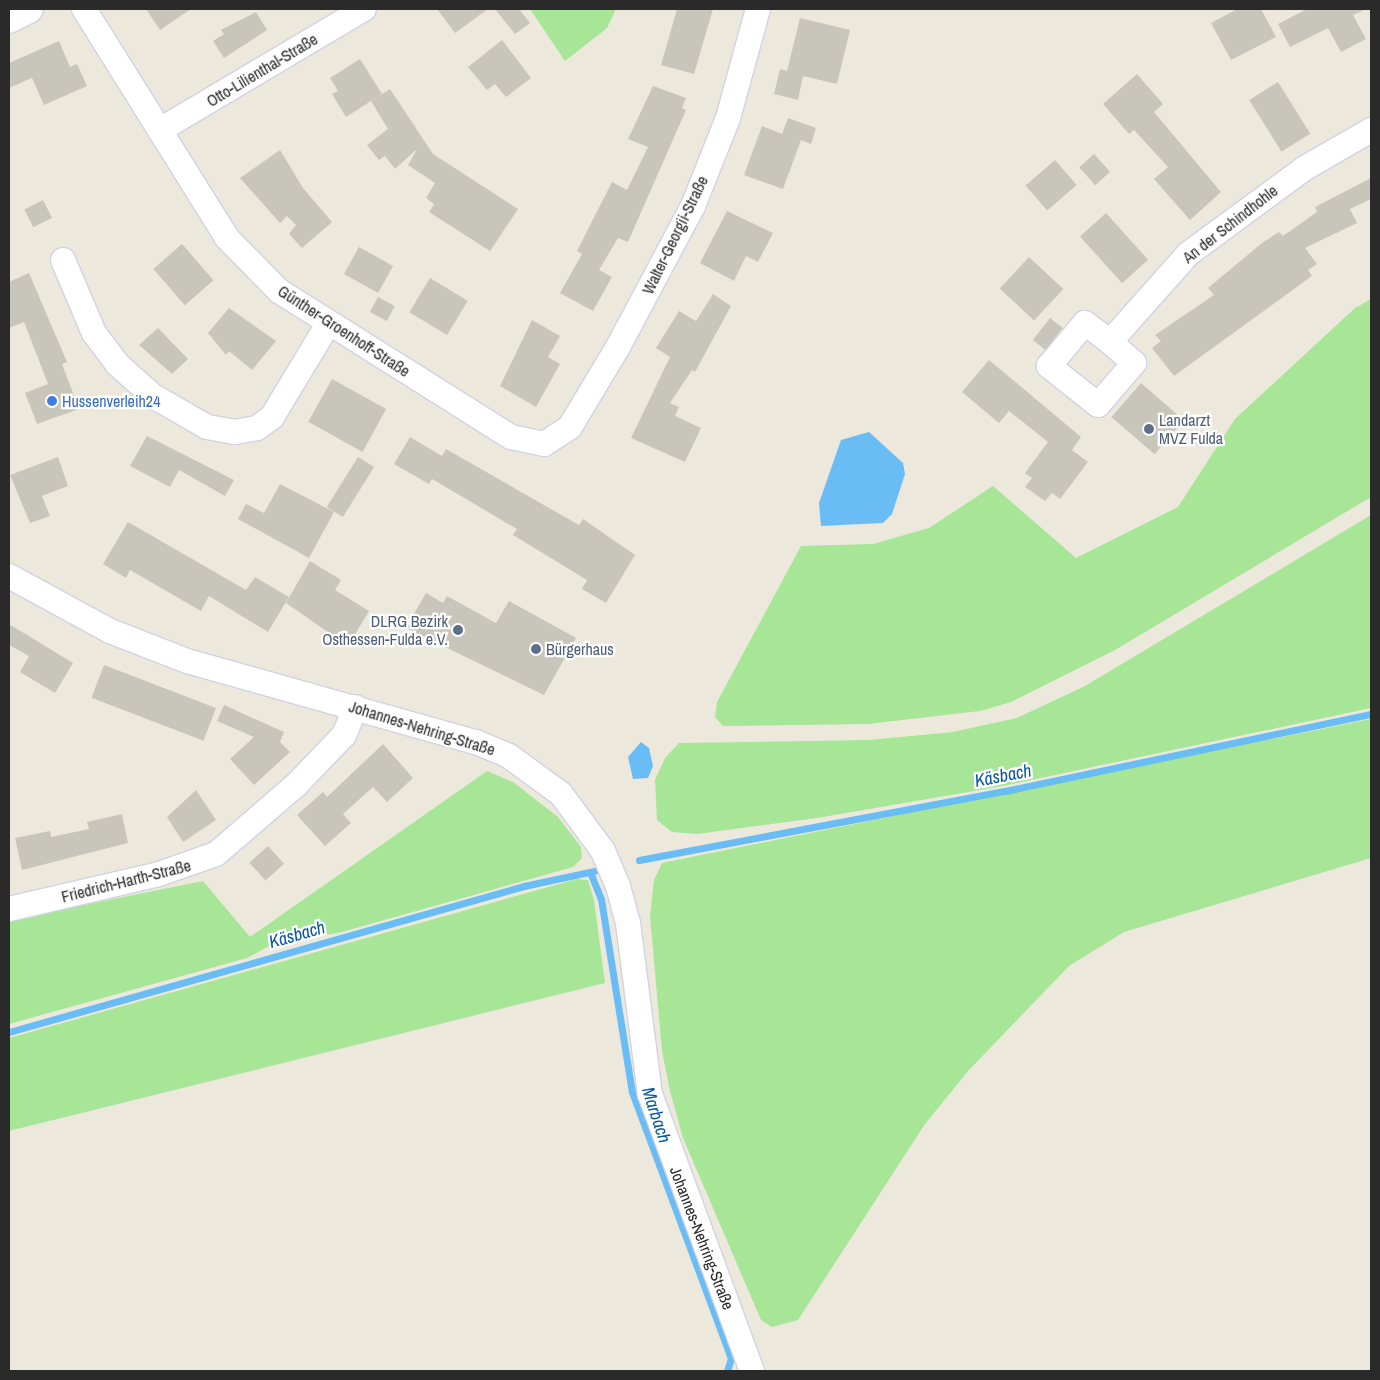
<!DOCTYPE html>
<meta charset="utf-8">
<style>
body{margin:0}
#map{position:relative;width:1380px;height:1380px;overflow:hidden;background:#ede8dc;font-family:"Archivo Narrow",sans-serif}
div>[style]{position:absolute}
.green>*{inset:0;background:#a6e696}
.water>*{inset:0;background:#6abcf4}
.stream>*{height:7px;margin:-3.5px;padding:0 3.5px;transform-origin:3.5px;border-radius:3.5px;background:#6abcf4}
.building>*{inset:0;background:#c8c6ba;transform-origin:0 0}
.roads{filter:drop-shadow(1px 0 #d1d2e4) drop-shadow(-1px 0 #d1d2e4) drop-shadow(0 1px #d1d2e4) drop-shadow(0 -1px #d1d2e4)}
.minor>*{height:24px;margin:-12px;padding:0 12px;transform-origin:12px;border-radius:12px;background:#fff}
.tertiary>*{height:28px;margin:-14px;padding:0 14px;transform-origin:14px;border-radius:14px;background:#fff}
.dots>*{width:14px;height:14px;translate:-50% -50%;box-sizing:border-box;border:2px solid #fff;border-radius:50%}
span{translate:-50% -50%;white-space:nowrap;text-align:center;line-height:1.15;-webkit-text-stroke:4.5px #fff;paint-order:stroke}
.street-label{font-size:16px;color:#2a2a2a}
.shop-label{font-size:16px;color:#366cbe}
.left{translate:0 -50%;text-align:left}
.service-label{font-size:16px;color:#4e5e75}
.right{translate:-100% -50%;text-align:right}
.water-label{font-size:18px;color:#0757a2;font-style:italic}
.frame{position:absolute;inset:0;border:10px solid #2a2a2a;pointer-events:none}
</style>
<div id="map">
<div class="green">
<i style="clip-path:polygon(530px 9px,616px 9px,607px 28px,565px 61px)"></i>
<i style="clip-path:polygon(1371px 299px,1371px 497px,1115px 650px,1011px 702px,980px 711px,868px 724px,723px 726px,715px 717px,717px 702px,801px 546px,873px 544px,929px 528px,993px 486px,1076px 558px,1178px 507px,1235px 419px,1355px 308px)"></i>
<i style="clip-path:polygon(1371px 515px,1371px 708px,1003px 786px,817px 818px,697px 834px,672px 832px,657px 820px,655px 780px,665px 758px,679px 743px,869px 740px,953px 732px,1017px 718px,1085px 686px)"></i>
<i style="clip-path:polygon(1371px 719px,1371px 858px,1124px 932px,1069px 966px,969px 1070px,925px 1124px,798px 1320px,772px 1327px,761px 1320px,683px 1138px,670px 1091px,662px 1051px,650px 916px,654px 880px,662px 863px)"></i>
<i style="clip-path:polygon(487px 771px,513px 782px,558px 817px,581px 847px,582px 858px,573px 867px,338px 933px,325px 935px,304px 927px,247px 958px,9px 1024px,9px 920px,203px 881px,250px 937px)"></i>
<i style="clip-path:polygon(577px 879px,588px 880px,594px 900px,605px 983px,9px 1131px,9px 1038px)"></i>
</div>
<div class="water">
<i style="clip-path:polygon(869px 432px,903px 463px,905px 474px,892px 514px,883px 523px,821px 526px,819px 503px,841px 440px)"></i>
<i style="clip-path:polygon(641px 742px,649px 748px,653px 766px,648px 778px,633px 779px,628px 757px)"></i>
</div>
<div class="stream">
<i style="left:639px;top:860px;width:372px;rotate:-10.7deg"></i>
<i style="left:1005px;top:791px;width:374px;rotate:-11.9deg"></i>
<i style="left:590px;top:872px;width:29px;rotate:68deg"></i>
<i style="left:601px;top:899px;width:195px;rotate:80.9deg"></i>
<i style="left:632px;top:1092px;width:284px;rotate:69.6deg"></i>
<i style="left:731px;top:1358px;width:14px;rotate:107deg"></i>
<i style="left:9px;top:1032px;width:535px;rotate:-15.83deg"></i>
<i style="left:524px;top:886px;width:72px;rotate:-12.1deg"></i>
</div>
<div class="building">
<i style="clip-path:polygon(146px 9px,191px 9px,160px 30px)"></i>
<i style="clip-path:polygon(437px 9px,488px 9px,455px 33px)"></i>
<i style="clip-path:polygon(495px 9px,519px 9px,530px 23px,515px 34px)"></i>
<i style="clip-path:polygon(677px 9px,713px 9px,694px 74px,661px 65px)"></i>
<i style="clip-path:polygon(1237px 9px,1261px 9px,1276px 37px,1231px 60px,1211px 23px)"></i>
<i style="clip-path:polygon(1307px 9px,1366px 9px,1353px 15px,1366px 39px,1341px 52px,1328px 28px,1290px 47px,1278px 24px)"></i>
<i style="clip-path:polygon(256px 12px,267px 30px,224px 58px,213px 41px,224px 34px,221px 30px)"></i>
<i style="clip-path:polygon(800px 18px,850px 30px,837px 84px,803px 76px,798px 100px,774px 94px,780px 69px,787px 71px)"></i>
<i style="clip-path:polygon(502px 40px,531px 78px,506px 97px,495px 84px,487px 90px,468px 67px)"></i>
<i style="clip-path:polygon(59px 41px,70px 67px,77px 64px,87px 86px,44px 105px,32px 78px,9px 88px,9px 63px)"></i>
<i style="clip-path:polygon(360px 59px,382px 94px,346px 117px,332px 94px,338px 91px,330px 78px)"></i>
<i style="clip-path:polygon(1137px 74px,1163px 104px,1154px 112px,1221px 192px,1190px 220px,1154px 179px,1168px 167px,1134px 130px,1129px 134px,1103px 104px)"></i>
<i style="left:1278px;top:82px;width:61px;height:34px;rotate:58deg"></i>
<i style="clip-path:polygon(653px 86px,686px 98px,682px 108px,686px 110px,628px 242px,618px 238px,599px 270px,612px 277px,593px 311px,560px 293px,582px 254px,577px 251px,612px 182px,627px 190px,648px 147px,628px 139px)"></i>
<i style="clip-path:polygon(390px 89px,433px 154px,518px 209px,490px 251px,429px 212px,434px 204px,426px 198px,435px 183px,408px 165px,417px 149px,395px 169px,385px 156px,379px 160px,367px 145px,388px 129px,371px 101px)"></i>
<i style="clip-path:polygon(788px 118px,816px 128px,811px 144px,801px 140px,783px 189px,744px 175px,762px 126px,782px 134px)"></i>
<i style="clip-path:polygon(280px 150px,303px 188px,332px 222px,302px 248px,289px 234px,296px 225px,287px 216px,280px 223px,240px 178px)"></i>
<i style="left:1094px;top:154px;width:24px;height:20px;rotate:48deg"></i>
<i style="left:1055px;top:160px;width:33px;height:39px;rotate:49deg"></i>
<i style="clip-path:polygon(1371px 178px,1371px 199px,1350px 209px,1357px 223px,1305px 248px,1317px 264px,1308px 270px,1312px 276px,1174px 376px,1152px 348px,1161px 341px,1155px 335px,1214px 295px,1208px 288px,1262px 243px,1279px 232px,1283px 236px,1317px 212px,1315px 207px)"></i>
<i style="left:43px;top:200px;width:20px;height:21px;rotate:63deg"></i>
<i style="clip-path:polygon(727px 211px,773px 233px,758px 262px,746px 256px,734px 281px,700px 263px)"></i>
<i style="left:1106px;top:213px;width:63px;height:35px;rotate:48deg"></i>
<i style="left:182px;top:244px;width:48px;height:38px;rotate:49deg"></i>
<i style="left:359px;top:247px;width:39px;height:31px;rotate:29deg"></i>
<i style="left:1029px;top:257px;width:47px;height:43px;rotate:43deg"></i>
<i style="clip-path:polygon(29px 273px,67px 362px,62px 364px,79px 409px,37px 424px,25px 393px,48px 384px,24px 322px,9px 328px,9px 282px)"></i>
<i style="left:430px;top:278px;width:44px;height:40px;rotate:31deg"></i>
<i style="clip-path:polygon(713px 294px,731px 306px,695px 372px,692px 370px,670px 403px,679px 407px,675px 416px,701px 428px,685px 462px,631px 438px,670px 357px,656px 348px,679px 311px,696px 321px)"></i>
<i style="left:378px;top:297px;width:19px;height:17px;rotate:28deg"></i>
<i style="clip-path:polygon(229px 308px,276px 341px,252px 370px,229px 351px,226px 355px,208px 333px)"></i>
<i style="left:1050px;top:318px;width:16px;height:28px;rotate:38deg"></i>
<i style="clip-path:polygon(532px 320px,560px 336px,548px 357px,560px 364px,536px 407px,500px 386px)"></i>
<i style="clip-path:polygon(158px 328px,188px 359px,172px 374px,139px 345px)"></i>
<i style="clip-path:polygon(989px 360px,1081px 437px,1072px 450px,1088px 462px,1060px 499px,1052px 493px,1045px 501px,1025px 487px,1032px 478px,1025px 473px,1048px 442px,1009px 411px,999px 423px,962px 392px)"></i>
<i style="left:332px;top:379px;width:62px;height:49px;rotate:29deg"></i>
<i style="left:1141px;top:383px;width:57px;height:45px;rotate:41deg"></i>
<i style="clip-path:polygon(147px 436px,234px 480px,225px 496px,179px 470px,170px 487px,130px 466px)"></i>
<i style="clip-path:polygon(410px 437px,442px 456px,446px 449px,579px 525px,583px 519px,635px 555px,606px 603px,582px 589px,587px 580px,513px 535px,517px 529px,432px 479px,429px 484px,394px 464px)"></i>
<i style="clip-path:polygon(58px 457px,68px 486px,42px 496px,50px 516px,30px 523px,10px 475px)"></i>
<i style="left:358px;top:457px;width:19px;height:59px;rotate:32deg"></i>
<i style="clip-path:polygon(280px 484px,334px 512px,309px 558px,238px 519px,246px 504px,264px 513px)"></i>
<i style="clip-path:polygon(128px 522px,246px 590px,255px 577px,289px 597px,268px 632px,209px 596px,201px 611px,130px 570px,126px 578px,103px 564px)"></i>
<i style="clip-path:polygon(310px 561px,341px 580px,335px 590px,369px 611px,348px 646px,286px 603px)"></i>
<i style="clip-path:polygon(426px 593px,443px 603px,447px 596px,496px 623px,509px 601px,576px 638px,544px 695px,406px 628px)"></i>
<i style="clip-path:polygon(9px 624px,73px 663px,55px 693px,20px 672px,29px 656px,9px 645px)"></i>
<i style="left:104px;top:665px;width:120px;height:35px;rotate:21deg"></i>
<i style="clip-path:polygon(224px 705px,284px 732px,280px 742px,290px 752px,254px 785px,230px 759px,254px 737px,217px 721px)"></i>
<i style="clip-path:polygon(383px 744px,413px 778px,387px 802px,373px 787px,343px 814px,351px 823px,325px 846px,297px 815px,323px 792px,327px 797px)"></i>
<i style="clip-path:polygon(196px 790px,216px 820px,183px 842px,167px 817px)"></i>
<i style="clip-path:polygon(122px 814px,128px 843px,22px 870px,15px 838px,50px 831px,51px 837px,89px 829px,87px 822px)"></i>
<i style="left:268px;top:846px;width:24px;height:25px;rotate:48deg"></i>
</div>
<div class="roads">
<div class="minor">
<i style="left:84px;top:9px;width:270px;rotate:58deg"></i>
<i style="left:227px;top:238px;width:74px;rotate:45.5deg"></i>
<i style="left:279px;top:291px;width:274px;rotate:32.2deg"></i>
<i style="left:511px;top:437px;width:34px;rotate:12deg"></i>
<i style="left:544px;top:444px;width:31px;rotate:-33deg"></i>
<i style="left:570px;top:427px;width:96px;rotate:-59.1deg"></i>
<i style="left:619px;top:345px;width:157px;rotate:-62deg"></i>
<i style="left:693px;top:206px;width:95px;rotate:-68.3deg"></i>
<i style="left:728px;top:118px;width:113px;rotate:-74.6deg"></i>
<i style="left:160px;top:130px;width:237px;rotate:-30.7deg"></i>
<i style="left:63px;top:260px;width:79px;rotate:67deg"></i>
<i style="left:94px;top:333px;width:39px;rotate:53deg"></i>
<i style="left:117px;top:364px;width:48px;rotate:41.6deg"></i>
<i style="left:153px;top:396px;width:62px;rotate:29.9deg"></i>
<i style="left:207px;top:427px;width:28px;rotate:10deg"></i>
<i style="left:235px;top:432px;width:22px;rotate:-10deg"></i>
<i style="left:257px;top:428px;width:19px;rotate:-36deg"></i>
<i style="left:272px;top:417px;width:109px;rotate:-58.9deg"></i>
<i style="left:1110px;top:342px;width:32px;rotate:41deg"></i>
<i style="left:1134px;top:363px;width:55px;rotate:130.6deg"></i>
<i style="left:1098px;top:405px;width:63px;rotate:-141.5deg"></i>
<i style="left:1049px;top:366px;width:56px;rotate:-50.1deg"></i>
<i style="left:1085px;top:323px;width:31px;rotate:37deg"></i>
<i style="left:1110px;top:342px;width:118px;rotate:-48.4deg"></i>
<i style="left:1188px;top:254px;width:145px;rotate:-36.3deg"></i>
<i style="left:1305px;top:168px;width:76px;rotate:-29.9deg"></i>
<i style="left:9px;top:576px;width:115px;rotate:28.6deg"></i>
<i style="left:110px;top:631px;width:83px;rotate:21.3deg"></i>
<i style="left:187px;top:661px;width:300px;rotate:15.7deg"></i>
<i style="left:476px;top:742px;width:36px;rotate:23deg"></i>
<i style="left:509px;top:756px;width:64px;rotate:36.2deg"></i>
<i style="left:561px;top:794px;width:71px;rotate:53.6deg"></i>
<i style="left:603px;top:851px;width:38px;rotate:67deg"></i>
<i style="left:618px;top:886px;width:38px;rotate:75deg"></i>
<i style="left:628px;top:923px;width:172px;rotate:82.7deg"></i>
<i style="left:650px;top:1094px;width:295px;rotate:69.8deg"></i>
<i style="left:9px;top:909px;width:154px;rotate:-13.1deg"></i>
<i style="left:159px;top:874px;width:60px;rotate:-19.3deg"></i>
<i style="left:216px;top:854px;width:107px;rotate:-40.8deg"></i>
<i style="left:297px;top:784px;width:68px;rotate:-46.2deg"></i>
<i style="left:344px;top:735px;width:30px;rotate:-67deg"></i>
</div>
<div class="tertiary">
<i style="left:9px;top:19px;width:22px;rotate:-27deg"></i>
</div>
</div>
<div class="dots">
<i style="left:52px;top:401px;background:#3f7fe0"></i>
<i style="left:1149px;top:429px;background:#5c6f8a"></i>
<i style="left:458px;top:630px;background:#5c6f8a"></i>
<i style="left:536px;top:649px;background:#5c6f8a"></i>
</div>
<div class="street-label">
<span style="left:262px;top:70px;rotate:-31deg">Otto-Lilienthal-Straße</span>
<span style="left:1230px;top:224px;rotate:-38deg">An der Schindhohle</span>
<span style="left:675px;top:235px;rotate:-64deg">Walter-Georgii-Straße</span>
<span style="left:344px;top:331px;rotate:33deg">Günther-Groenhoff-Straße</span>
<span style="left:422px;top:728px;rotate:17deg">Johannes-Nehring-Straße</span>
<span style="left:126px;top:881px;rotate:-14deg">Friedrich-Harth-Straße</span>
<span style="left:702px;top:1238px;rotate:69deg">Johannes-Nehring-Straße</span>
</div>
<div class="shop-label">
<span class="left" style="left:62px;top:401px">Hussenverleih24</span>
</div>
<div class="service-label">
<span class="left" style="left:1159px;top:429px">Landarzt<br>MVZ Fulda</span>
<span class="right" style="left:448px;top:630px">DLRG Bezirk<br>Osthessen-Fulda e.V.</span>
<span class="left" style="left:546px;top:649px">Bürgerhaus</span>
</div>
<div class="water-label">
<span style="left:1003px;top:776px;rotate:-11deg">Käsbach</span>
<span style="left:297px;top:935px;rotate:-16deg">Käsbach</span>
<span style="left:656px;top:1115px;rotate:72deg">Marbach</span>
</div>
<div class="frame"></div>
</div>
